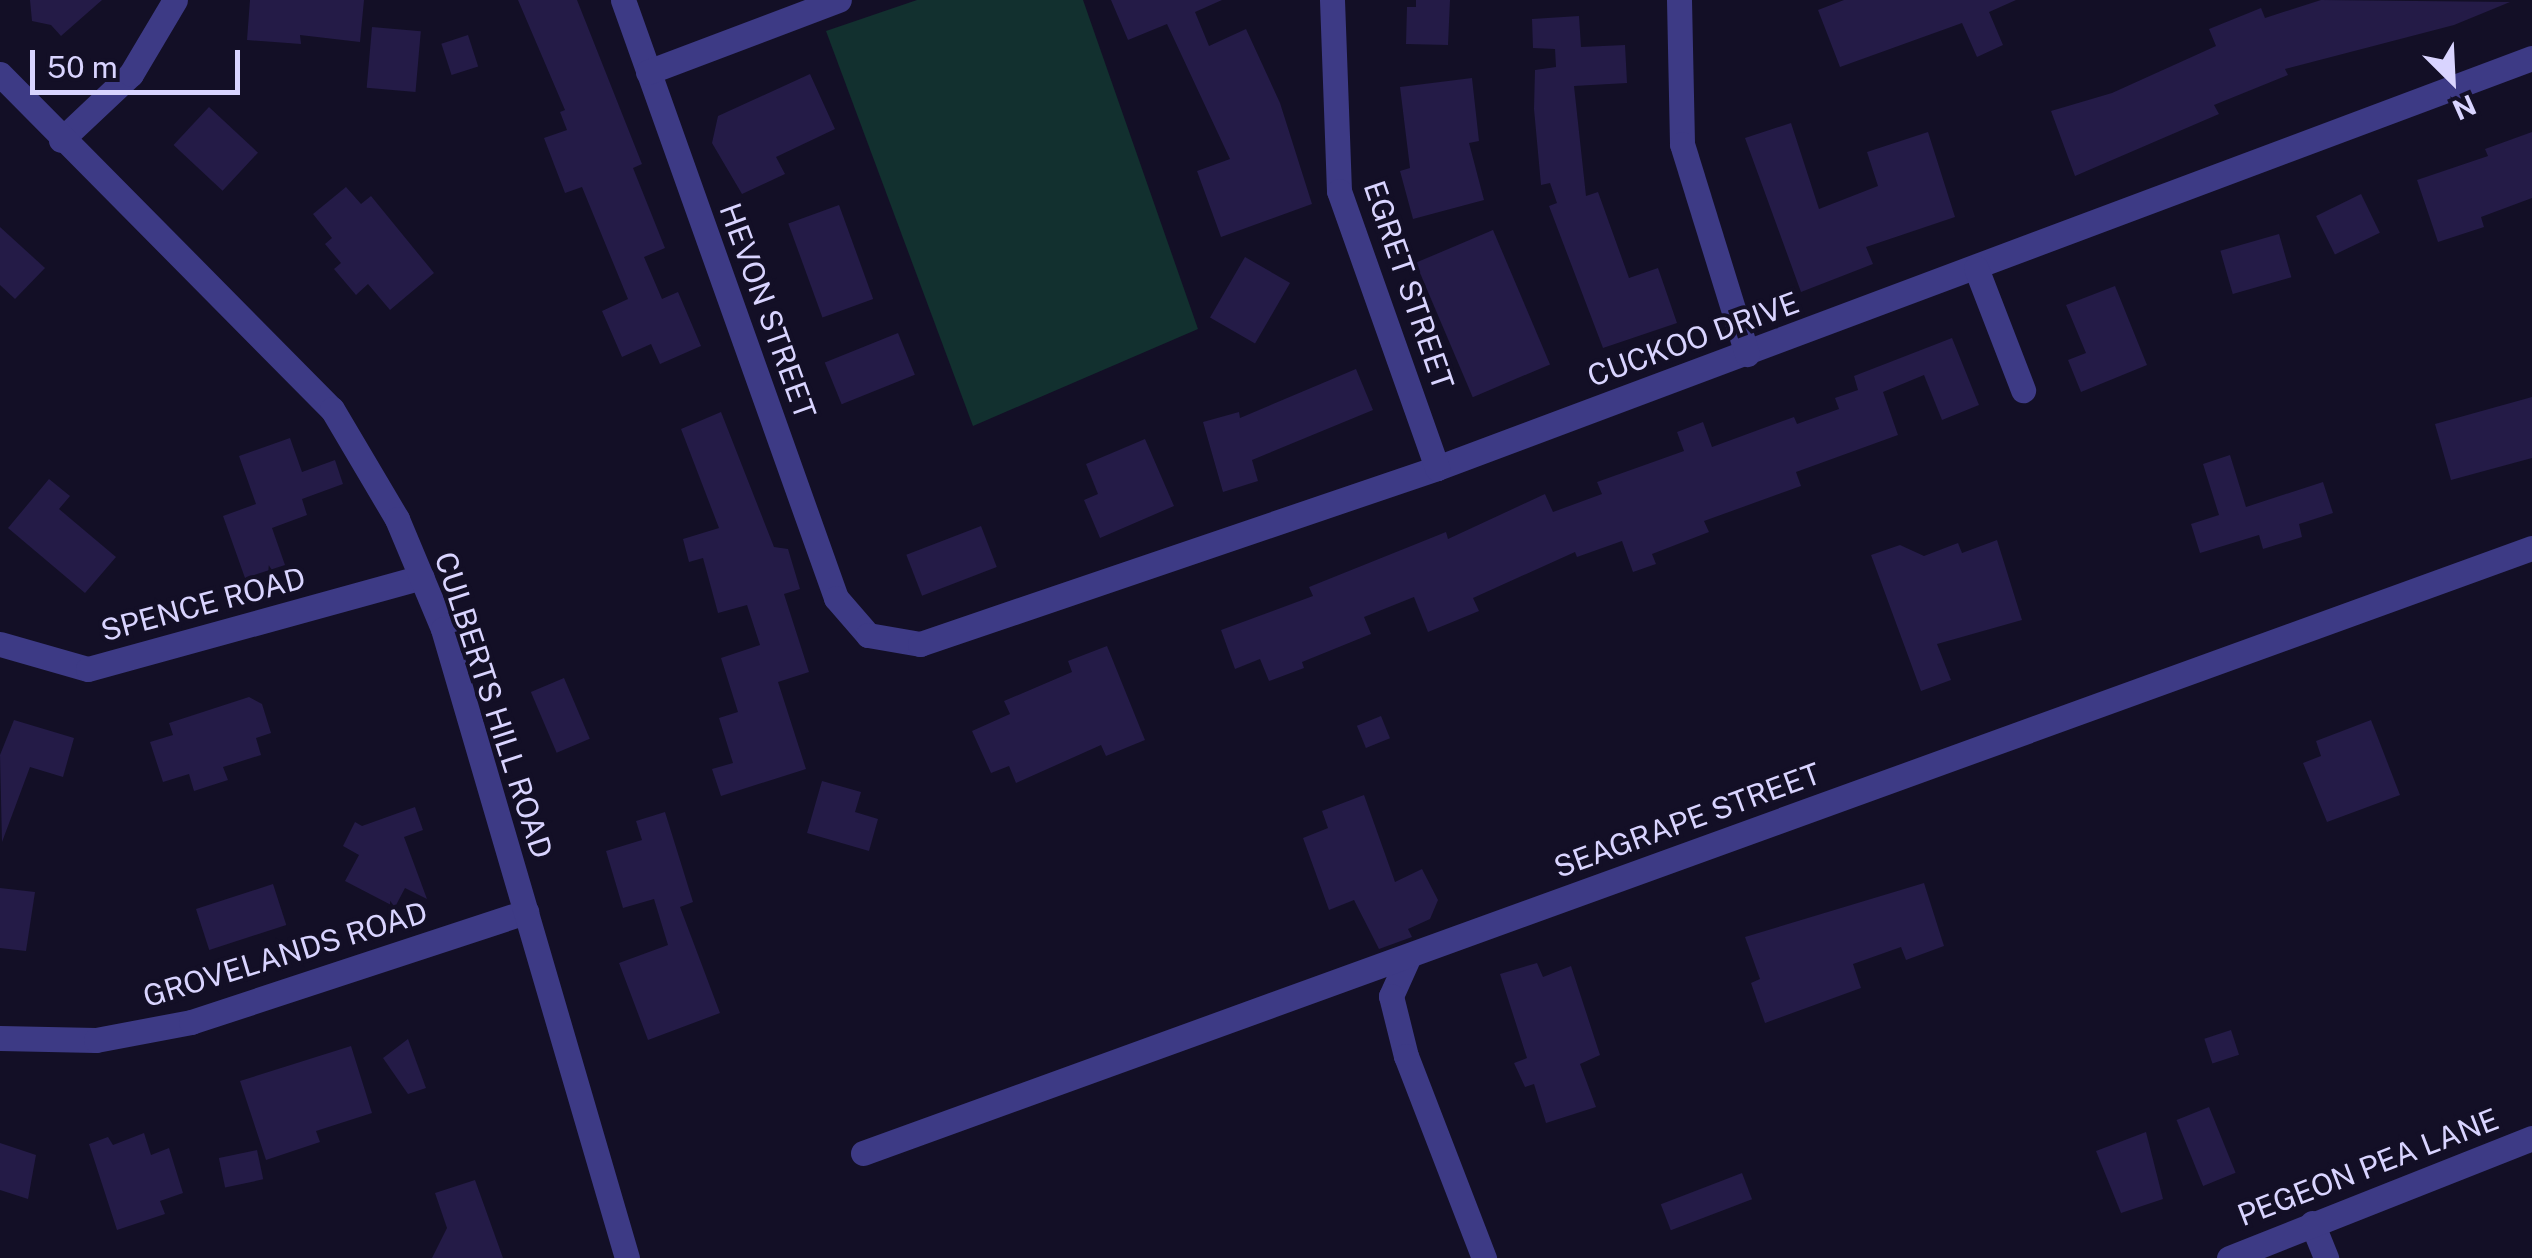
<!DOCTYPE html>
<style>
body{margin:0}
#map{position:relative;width:2532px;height:1258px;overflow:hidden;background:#130f26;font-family:"Public Sans",sans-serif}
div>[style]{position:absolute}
.green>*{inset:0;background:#12302f}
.building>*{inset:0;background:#241b47;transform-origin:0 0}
.minor>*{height:25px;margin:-12.5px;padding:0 12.5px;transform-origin:12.5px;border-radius:12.5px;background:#3d3a85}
.tertiary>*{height:25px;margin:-12.5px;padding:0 12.5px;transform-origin:12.5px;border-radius:12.5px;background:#3d3a85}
span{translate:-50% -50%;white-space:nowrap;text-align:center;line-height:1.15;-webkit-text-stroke:8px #130f26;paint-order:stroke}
.street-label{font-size:30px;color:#d9d4ff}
.north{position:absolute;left:2402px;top:30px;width:100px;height:100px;-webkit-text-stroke:8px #130f26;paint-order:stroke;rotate:156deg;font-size:28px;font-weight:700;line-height:40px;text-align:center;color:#d9d4ff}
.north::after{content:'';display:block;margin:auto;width:35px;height:45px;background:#d9d4ff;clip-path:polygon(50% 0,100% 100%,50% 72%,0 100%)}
.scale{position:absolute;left:30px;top:50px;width:210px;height:45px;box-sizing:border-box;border:5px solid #d9d4ff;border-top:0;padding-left:12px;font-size:30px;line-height:35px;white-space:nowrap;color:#d9d4ff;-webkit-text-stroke:8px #130f26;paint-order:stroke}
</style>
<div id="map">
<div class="green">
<i style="clip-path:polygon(917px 0,1083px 0,1198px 329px,973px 426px,826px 31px)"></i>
</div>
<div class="building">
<i style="clip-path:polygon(30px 0,102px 0,61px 36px,51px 25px,32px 21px)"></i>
<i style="clip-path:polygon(250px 0,364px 0,360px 42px,300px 35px,301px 44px,247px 40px)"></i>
<i style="clip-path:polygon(518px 0,577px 0,642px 164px,633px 168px,665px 248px,644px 257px,662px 299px,678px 292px,701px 346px,660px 364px,651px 344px,622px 357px,602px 311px,628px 299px,582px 187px,565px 193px,544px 138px,567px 130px,560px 112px,565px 110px)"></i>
<i style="clip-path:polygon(1111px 0,1222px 0,1195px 12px,1209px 46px,1246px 29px,1280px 103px,1312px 204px,1221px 237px,1197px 171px,1230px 159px,1167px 24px,1128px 40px)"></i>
<i style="clip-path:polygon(1416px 0,1450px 0,1448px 45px,1406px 44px,1407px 7px,1416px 7px)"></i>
<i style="clip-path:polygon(1844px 0,2016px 0,1989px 12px,2003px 45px,1977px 57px,1962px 23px,1840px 67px,1818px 10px)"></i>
<i style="clip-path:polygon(2321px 0,2510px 2px,2454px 25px,2285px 69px,2288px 75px,2214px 105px,2219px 114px,2075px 176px,2051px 111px,2112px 93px,2216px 46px,2209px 29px,2261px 8px,2265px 18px)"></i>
<i style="clip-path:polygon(1579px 16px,1581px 47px,1625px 45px,1627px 83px,1574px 86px,1586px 196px,1598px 192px,1629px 278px,1658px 268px,1677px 323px,1603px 348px,1549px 206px,1557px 203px,1550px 183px,1541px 185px,1534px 109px,1535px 70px,1556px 67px,1555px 49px,1533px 48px,1532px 19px)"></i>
<i style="left:372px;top:27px;width:49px;height:61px;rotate:5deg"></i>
<i style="left:468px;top:35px;width:33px;height:28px;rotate:72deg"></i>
<i style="clip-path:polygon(810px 74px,835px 129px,776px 157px,785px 174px,742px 194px,712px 143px,718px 116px)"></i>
<i style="clip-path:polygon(1472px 78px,1479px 141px,1469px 143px,1484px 200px,1413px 219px,1400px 171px,1410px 168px,1400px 87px)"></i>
<i style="left:209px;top:107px;width:67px;height:52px;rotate:43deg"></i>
<i style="clip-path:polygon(1791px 123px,1819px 209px,1878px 186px,1867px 152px,1928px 132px,1955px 217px,1866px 247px,1873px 264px,1801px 292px,1745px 138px)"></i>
<i style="clip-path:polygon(2532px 132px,2532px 198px,2481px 217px,2484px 227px,2438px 242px,2417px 180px,2488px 156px,2485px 149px)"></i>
<i style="clip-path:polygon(346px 187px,361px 204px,371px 196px,434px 273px,390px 310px,368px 284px,356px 295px,334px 269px,341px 263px,325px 244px,332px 238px,313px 214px)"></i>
<i style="left:2361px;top:194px;width:43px;height:50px;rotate:64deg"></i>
<i style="left:839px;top:205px;width:100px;height:54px;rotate:70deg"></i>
<i style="clip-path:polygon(0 227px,45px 268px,15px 299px,0 285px)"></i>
<i style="left:1493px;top:230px;width:146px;height:84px;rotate:67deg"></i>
<i style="left:2279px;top:234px;width:45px;height:61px;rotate:74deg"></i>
<i style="left:1245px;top:257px;width:52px;height:70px;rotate:30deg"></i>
<i style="clip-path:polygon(2115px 286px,2147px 365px,2081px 392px,2068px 360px,2086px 353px,2066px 305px)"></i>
<i style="left:898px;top:333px;width:45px;height:79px;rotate:68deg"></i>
<i style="clip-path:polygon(1952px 338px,1979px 405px,1942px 420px,1924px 375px,1883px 392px,1898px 435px,1796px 472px,1801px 486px,1704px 521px,1709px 532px,1652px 554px,1656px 564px,1633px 572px,1622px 541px,1577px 557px,1575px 552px,1473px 598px,1479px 611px,1428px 632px,1414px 597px,1364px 617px,1371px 634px,1302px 662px,1304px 668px,1269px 681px,1260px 659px,1235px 669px,1221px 630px,1313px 596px,1309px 587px,1446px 532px,1448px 539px,1545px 494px,1553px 512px,1602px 494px,1597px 482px,1684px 451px,1677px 432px,1703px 422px,1712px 447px,1794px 417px,1797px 424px,1839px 409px,1835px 398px,1858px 390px,1854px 376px)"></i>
<i style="clip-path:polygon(1356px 369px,1373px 410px,1252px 460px,1258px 481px,1223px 492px,1203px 422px,1239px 412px,1240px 418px)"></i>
<i style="clip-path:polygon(2532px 397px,2532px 458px,2451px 480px,2435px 424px)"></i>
<i style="clip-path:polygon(721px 412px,774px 547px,788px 549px,800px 589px,784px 594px,809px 672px,778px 682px,806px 769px,721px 796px,712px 769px,733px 763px,719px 718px,738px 712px,721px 658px,760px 645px,747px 605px,718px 613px,703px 558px,689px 562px,683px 539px,719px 528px,681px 429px)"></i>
<i style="clip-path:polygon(290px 438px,302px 472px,335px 460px,343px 484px,302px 499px,307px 515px,272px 528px,285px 565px,245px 578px,223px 516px,256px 504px,239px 456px)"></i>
<i style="clip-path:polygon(1145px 439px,1174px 506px,1100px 538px,1084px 500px,1098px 494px,1086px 464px)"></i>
<i style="clip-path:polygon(2230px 455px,2246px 507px,2323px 482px,2333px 513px,2299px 524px,2302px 537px,2263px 549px,2259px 535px,2200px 553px,2191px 524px,2219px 515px,2203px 464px)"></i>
<i style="clip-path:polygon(49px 479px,70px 496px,59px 509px,116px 557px,85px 593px,8px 528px)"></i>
<i style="left:981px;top:526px;width:44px;height:80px;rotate:69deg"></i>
<i style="clip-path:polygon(1997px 540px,2022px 620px,1937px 644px,1951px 680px,1921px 691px,1871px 555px,1900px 545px,1924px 556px,1958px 543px,1962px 553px)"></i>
<i style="clip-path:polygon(1107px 646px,1145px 740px,1106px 756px,1101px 745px,1016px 783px,1009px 766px,991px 773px,972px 731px,1010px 714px,1004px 701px,1072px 672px,1068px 661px)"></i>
<i style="left:564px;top:678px;width:66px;height:36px;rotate:67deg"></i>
<i style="clip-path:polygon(249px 697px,262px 704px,271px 733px,256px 738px,261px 755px,223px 767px,228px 780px,194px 791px,189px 774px,163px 782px,150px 742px,173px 735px,169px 723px)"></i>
<i style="left:1381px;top:716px;width:24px;height:26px;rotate:68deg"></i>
<i style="clip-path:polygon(14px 720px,74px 738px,63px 777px,30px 767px,2px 842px,0 755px)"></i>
<i style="clip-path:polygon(2371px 720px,2400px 795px,2327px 822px,2303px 763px,2321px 756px,2316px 741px)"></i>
<i style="clip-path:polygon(822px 781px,861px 792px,855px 812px,878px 819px,869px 851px,807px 833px)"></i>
<i style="clip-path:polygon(1364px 795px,1395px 882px,1422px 869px,1438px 900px,1430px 919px,1408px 929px,1412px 937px,1379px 949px,1354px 900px,1329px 910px,1303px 838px,1328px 828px,1322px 811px)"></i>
<i style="clip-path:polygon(415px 807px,423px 830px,404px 837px,427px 899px,405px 888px,395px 907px,345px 881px,359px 855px,343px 846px,355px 822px,362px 826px)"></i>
<i style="clip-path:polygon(665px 812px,693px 902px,680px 907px,720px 1013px,648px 1040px,619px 963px,668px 945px,654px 899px,623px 908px,606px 851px,642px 840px,636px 821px)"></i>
<i style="clip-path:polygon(1924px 883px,1944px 946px,1906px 960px,1901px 947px,1853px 964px,1861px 988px,1765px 1023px,1751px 983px,1760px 979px,1745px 937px)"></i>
<i style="left:273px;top:884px;width:43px;height:81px;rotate:72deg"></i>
<i style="clip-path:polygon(0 888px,35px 892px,26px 951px,0 948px)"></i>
<i style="clip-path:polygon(1537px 963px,1543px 977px,1571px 966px,1600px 1055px,1580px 1064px,1596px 1107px,1546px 1123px,1534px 1084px,1525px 1087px,1514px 1063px,1527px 1058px,1500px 974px)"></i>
<i style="left:2231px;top:1030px;width:26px;height:28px;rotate:72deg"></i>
<i style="clip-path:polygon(408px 1039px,426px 1088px,408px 1094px,383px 1058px)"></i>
<i style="clip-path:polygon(351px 1046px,372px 1113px,316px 1131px,320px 1142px,266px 1160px,240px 1081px)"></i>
<i style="left:2209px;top:1107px;width:71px;height:35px;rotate:68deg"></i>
<i style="clip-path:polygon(2146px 1132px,2163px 1199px,2121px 1213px,2096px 1151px)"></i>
<i style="clip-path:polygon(144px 1133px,151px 1155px,169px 1148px,183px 1193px,160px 1201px,165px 1214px,117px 1230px,89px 1144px,108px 1137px,113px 1145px)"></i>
<i style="clip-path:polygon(0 1143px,36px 1155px,28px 1199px,0 1190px)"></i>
<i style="left:257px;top:1150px;width:30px;height:39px;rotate:78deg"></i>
<i style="left:1742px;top:1173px;width:28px;height:87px;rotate:69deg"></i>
<i style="clip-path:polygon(475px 1180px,503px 1258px,432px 1258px,447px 1228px,435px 1193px)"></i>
</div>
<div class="minor">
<i style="left:623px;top:0;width:635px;rotate:70.39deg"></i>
<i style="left:836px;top:598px;width:49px;rotate:49.1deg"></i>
<i style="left:868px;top:635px;width:53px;rotate:9.8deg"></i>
<i style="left:920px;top:644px;width:546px;rotate:-18.8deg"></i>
<i style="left:1437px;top:468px;width:1169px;rotate:-20.53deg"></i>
<i style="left:1332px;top:0;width:191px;rotate:87.9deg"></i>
<i style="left:1339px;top:191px;width:294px;rotate:70.5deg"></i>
<i style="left:1679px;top:0;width:144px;rotate:88.8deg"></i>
<i style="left:1682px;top:144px;width:220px;rotate:72.8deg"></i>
<i style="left:648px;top:72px;width:204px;rotate:-20.7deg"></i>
<i style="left:61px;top:140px;width:96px;rotate:-43.3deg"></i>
<i style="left:131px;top:74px;width:86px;rotate:-59.3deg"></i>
<i style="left:1976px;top:268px;width:131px;rotate:68.9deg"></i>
<i style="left:0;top:644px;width:91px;rotate:15.9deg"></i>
<i style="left:88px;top:669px;width:346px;rotate:-15.4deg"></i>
<i style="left:1409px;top:956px;width:44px;rotate:114.2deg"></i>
<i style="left:1391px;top:996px;width:62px;rotate:76deg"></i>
<i style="left:1406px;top:1056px;width:217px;rotate:68.9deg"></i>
<i style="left:0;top:1038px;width:96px;rotate:1.2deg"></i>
<i style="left:96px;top:1040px;width:97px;rotate:-10.7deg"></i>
<i style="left:191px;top:1022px;width:353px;rotate:-18.2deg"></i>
<i style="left:863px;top:1153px;width:1775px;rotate:-19.93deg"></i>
<i style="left:2312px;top:1223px;width:38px;rotate:68deg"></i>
<i style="left:2229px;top:1258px;width:326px;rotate:-21.6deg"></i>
</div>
<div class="tertiary">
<i style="left:0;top:74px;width:472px;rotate:45.3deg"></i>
<i style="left:332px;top:409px;width:128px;rotate:59.4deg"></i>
<i style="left:397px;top:519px;width:119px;rotate:67.3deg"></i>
<i style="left:443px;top:629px;width:655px;rotate:73.69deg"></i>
</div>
<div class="street-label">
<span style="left:1409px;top:285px;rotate:71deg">EGRET STREET</span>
<span style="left:768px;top:311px;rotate:70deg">HEVON STREET</span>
<span style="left:1693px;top:339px;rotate:-20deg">CUCKOO DRIVE</span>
<span style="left:203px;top:604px;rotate:-15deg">SPENCE ROAD</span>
<span style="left:494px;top:705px;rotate:72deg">CULBERTS HILL ROAD</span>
<span style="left:1687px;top:820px;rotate:-20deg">SEAGRAPE STREET</span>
<span style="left:285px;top:954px;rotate:-17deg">GROVELANDS ROAD</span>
<span style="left:2368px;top:1167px;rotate:-21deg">PEGEON PEA LANE</span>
</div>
<div class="north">N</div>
<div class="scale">50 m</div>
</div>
